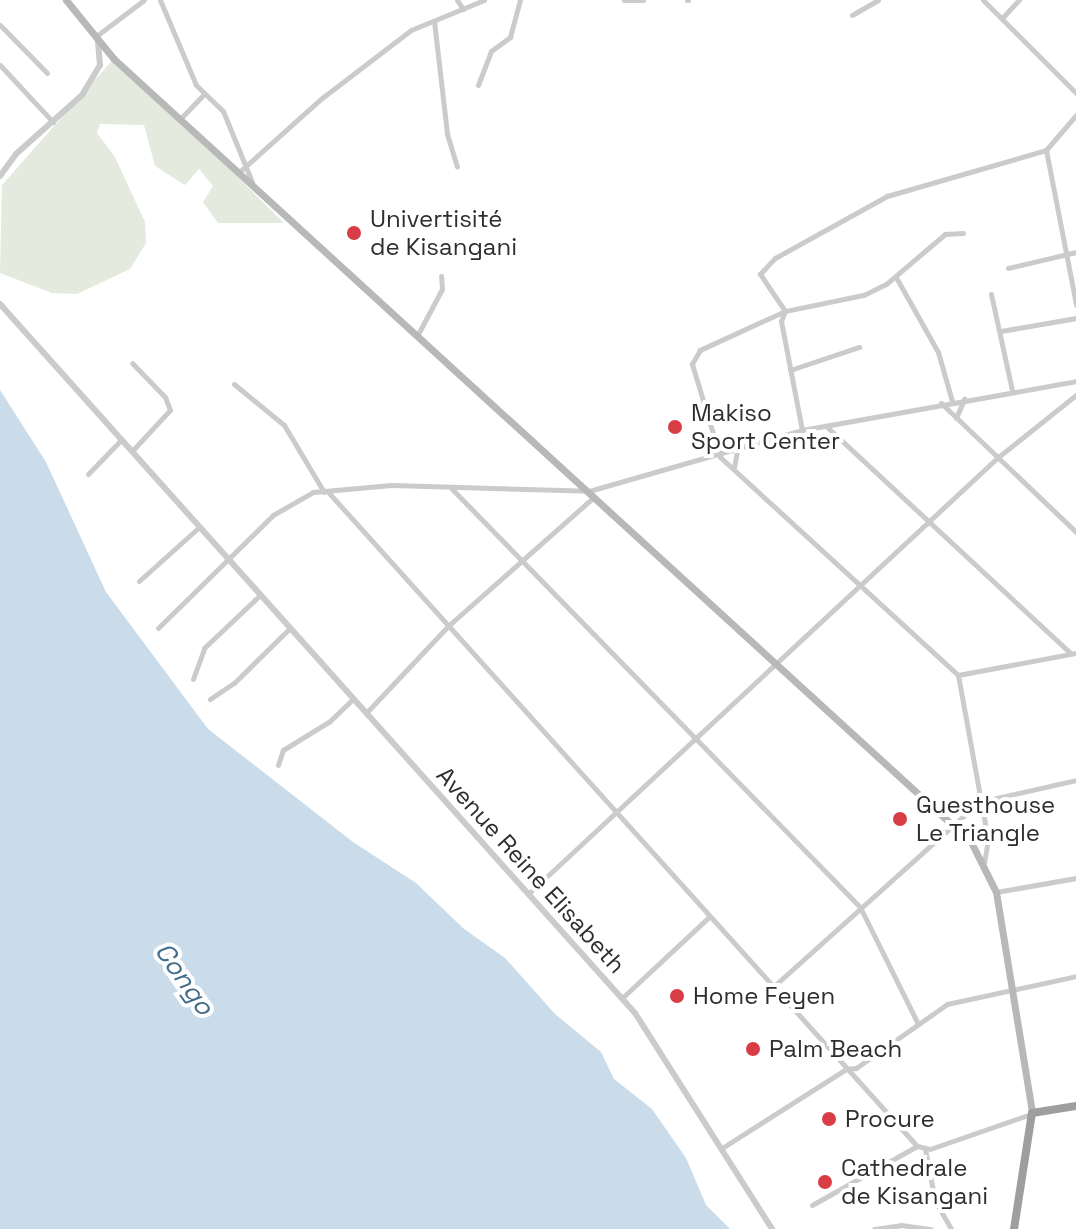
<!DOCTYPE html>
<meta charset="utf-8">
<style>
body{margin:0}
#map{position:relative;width:1076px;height:1229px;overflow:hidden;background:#fff;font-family:"Space Grotesk",sans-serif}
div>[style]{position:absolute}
.green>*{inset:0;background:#e4eadd}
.water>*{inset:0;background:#cadce9}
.minor>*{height:5px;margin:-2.5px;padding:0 2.5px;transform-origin:2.5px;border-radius:2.5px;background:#cbcbcb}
.tertiary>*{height:6px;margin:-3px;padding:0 3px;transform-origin:3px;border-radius:3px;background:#cbcbcb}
.secondary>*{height:7px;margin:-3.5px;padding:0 3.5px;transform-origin:3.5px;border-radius:3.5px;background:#b8b8b8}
.trunk>*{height:8px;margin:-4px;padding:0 4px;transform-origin:4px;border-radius:4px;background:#9e9e9e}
.dots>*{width:22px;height:22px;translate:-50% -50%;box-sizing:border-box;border:4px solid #fff;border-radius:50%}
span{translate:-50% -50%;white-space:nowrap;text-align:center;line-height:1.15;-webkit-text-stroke:8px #fff;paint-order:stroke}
.poi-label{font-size:24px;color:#2e2e2e}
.left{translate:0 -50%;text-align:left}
.street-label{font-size:24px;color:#2e2e2e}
.water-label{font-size:26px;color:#426c8a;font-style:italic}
</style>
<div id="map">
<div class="green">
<i style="clip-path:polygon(116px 56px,284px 223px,218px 223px,203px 202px,213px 186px,199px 169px,185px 185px,155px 166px,144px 125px,100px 124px,97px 133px,115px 157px,145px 222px,146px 243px,130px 269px,77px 294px,52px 293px,0 273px,2px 185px)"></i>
</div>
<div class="water">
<i style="clip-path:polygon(0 390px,46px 462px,106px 592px,208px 729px,353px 842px,416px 883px,463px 928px,505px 958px,555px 1014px,601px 1052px,614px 1079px,652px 1109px,686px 1158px,706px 1205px,730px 1229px,0 1229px)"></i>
</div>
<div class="minor">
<i style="left:160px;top:0;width:92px;rotate:67deg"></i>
<i style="left:196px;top:85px;width:37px;rotate:44deg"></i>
<i style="left:223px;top:111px;width:77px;rotate:67.8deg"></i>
<i style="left:457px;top:0;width:11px;rotate:56deg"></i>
<i style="left:624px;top:0;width:19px"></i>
<i style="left:687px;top:0;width:1px"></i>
<i style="left:983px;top:0;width:132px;rotate:45deg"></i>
<i style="left:852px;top:15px;width:30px;rotate:-30deg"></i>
<i style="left:1002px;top:18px;width:25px;rotate:-47deg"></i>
<i style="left:434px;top:21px;width:114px;rotate:83.4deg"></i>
<i style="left:447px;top:134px;width:34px;rotate:73deg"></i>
<i style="left:0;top:25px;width:67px;rotate:45.6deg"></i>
<i style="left:95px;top:37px;width:61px;rotate:-37.1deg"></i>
<i style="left:0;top:65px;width:78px;rotate:47.1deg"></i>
<i style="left:478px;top:85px;width:36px;rotate:-69deg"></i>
<i style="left:491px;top:51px;width:24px;rotate:-36deg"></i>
<i style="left:510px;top:37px;width:38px;rotate:-75deg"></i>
<i style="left:180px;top:119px;width:35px;rotate:-46deg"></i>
<i style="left:1046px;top:150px;width:158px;rotate:79deg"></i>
<i style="left:238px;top:173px;width:113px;rotate:-41.8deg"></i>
<i style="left:322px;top:98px;width:112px;rotate:-37.4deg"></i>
<i style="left:411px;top:30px;width:79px;rotate:-22.3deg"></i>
<i style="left:963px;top:233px;width:18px;rotate:177deg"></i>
<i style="left:945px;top:234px;width:77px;rotate:139.7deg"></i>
<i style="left:886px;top:284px;width:25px;rotate:154deg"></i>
<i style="left:863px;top:295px;width:80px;rotate:168.4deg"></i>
<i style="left:785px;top:311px;width:94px;rotate:155.4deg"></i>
<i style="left:700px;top:350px;width:16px;rotate:120deg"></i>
<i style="left:692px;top:364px;width:97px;rotate:73.2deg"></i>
<i style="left:720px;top:457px;width:323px;rotate:42.5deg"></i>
<i style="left:958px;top:675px;width:168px;rotate:79.7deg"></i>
<i style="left:988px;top:840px;width:23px;rotate:100deg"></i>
<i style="left:1008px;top:268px;width:70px;rotate:-13.2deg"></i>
<i style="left:897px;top:279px;width:84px;rotate:60.7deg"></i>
<i style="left:938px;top:352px;width:51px;rotate:74.1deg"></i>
<i style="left:991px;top:294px;width:98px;rotate:77.7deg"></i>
<i style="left:785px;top:311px;width:45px;rotate:-124deg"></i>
<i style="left:760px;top:274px;width:22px;rotate:-47deg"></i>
<i style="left:775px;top:258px;width:128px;rotate:-29deg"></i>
<i style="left:887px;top:196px;width:166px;rotate:-16.1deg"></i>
<i style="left:1046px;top:150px;width:46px;rotate:-49.4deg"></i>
<i style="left:785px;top:311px;width:11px;rotate:112deg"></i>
<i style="left:781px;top:321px;width:111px;rotate:79.1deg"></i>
<i style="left:1001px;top:331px;width:76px;rotate:-9.8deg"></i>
<i style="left:417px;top:336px;width:53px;rotate:-62deg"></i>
<i style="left:442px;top:289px;width:13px;rotate:-94deg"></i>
<i style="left:790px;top:370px;width:73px;rotate:-18.4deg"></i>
<i style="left:234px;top:384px;width:65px;rotate:39.4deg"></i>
<i style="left:284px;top:425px;width:78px;rotate:59.2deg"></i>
<i style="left:941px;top:403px;width:187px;rotate:43.7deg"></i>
<i style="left:956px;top:418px;width:21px;rotate:-67deg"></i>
<i style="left:826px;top:426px;width:333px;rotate:42.9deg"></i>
<i style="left:132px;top:451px;width:56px;rotate:-47.2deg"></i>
<i style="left:170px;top:410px;width:14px;rotate:-111deg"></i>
<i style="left:165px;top:397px;width:47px;rotate:-134.1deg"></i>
<i style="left:734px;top:467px;width:21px;rotate:-79deg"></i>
<i style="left:88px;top:474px;width:46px;rotate:-45.9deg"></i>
<i style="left:452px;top:489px;width:584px;rotate:45.69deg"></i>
<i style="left:860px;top:907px;width:131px;rotate:63.6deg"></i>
<i style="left:329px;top:493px;width:879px;rotate:48deg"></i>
<i style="left:917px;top:1146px;width:13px;rotate:13deg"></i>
<i style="left:930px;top:1149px;width:107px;rotate:-19.1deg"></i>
<i style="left:139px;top:581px;width:79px;rotate:-41.9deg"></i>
<i style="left:158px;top:628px;width:161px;rotate:-44.5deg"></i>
<i style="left:273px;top:515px;width:46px;rotate:-29.9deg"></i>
<i style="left:313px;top:492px;width:79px;rotate:-5.1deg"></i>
<i style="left:392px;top:485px;width:197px;rotate:1.7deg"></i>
<i style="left:589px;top:491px;width:222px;rotate:-16deg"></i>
<i style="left:802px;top:430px;width:278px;rotate:-10.1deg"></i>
<i style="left:958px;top:675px;width:120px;rotate:-10.6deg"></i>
<i style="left:193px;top:679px;width:33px;rotate:-70deg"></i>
<i style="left:204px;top:648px;width:76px;rotate:-43.4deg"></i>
<i style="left:210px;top:699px;width:29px;rotate:-34deg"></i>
<i style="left:234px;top:683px;width:77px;rotate:-44.5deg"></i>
<i style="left:366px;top:713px;width:120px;rotate:-46.7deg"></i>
<i style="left:448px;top:626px;width:195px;rotate:-41.5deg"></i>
<i style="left:278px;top:765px;width:16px;rotate:-72deg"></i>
<i style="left:283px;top:750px;width:55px;rotate:-31.7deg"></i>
<i style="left:330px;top:721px;width:32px;rotate:-44deg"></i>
<i style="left:996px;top:892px;width:81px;rotate:-9.9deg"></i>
<i style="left:528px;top:894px;width:640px;rotate:-42.91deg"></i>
<i style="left:997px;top:458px;width:101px;rotate:-38.6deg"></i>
<i style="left:774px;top:986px;width:275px;rotate:-41.9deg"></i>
<i style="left:979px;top:802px;width:99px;rotate:-12.8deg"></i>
<i style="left:622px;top:998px;width:119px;rotate:-43deg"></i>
<i style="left:722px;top:1148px;width:147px;rotate:-32.5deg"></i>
<i style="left:846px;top:1069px;width:10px;rotate:-6deg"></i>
<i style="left:856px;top:1068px;width:111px;rotate:-35.1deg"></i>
<i style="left:947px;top:1004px;width:132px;rotate:-12.2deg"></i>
<i style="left:925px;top:1149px;width:53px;rotate:79.1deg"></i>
<i style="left:935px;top:1201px;width:32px;rotate:60deg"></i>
<i style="left:812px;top:1205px;width:120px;rotate:-29.3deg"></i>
<i style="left:874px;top:1229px;width:27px;rotate:-8deg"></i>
<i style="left:901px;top:1225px;width:30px;rotate:8deg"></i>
</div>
<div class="tertiary">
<i style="left:0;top:176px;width:27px;rotate:-54deg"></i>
<i style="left:16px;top:154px;width:89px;rotate:-41.8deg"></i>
<i style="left:82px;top:95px;width:35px;rotate:-59deg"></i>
<i style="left:100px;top:65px;width:22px;rotate:-95deg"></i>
<i style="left:0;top:304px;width:952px;rotate:48.15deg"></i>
<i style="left:635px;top:1013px;width:256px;rotate:57.6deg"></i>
</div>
<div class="secondary">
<i style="left:66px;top:0;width:76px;rotate:50.9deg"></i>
<i style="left:114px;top:59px;width:1161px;rotate:42.42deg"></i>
<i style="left:971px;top:842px;width:56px;rotate:63.4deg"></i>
<i style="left:996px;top:892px;width:224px;rotate:80.7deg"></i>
</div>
<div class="trunk">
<i style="left:1014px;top:1229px;width:117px;rotate:-81.2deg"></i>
<i style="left:1032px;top:1113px;width:45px;rotate:-9deg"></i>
</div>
<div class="dots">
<i style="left:354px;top:233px;background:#d83c44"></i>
<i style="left:675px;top:427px;background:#d83c44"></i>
<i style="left:900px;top:819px;background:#d83c44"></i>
<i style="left:677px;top:996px;background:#d83c44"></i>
<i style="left:753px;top:1049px;background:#d83c44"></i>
<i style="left:829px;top:1119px;background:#d83c44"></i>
<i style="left:825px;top:1182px;background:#d83c44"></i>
</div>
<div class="poi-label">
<span class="left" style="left:370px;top:233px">Univertisité<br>de Kisangani</span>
<span class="left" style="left:691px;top:427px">Makiso<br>Sport Center</span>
<span class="left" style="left:916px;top:819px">Guesthouse<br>Le Triangle</span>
<span class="left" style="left:693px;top:996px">Home Feyen</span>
<span class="left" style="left:769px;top:1049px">Palm Beach</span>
<span class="left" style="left:845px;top:1119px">Procure</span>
<span class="left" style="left:841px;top:1182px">Cathedrale<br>de Kisangani</span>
</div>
<div class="street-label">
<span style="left:531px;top:870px;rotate:48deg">Avenue Reine Elisabeth</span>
</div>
<div class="water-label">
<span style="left:184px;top:979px;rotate:55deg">Congo</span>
</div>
</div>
